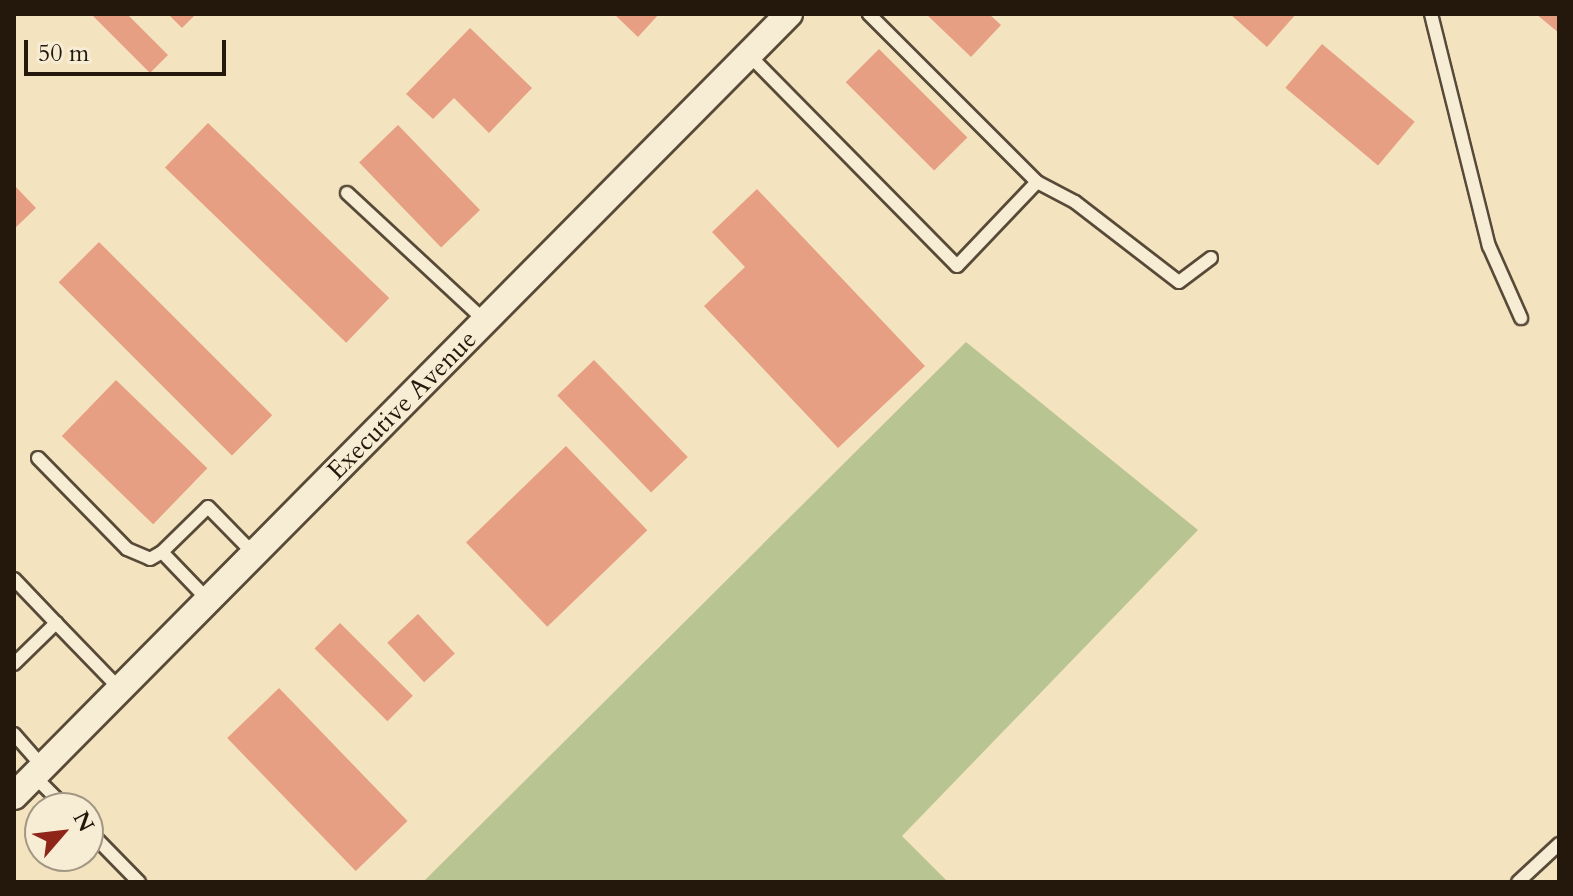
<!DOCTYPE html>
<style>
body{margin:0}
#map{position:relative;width:1573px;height:896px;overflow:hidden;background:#f3e3be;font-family:Cardo,serif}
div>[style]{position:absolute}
.green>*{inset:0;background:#b9c493}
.building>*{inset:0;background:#e79f83;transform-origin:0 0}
.roads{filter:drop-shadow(2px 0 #584a38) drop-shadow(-2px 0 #584a38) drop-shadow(0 2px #584a38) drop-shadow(0 -2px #584a38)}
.service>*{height:12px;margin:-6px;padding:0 6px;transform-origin:6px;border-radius:6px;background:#f7edd5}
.minor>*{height:26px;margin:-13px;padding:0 13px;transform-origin:13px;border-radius:13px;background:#f7edd5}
span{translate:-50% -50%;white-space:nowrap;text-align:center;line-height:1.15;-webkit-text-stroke:6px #f7edd5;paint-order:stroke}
.street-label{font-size:26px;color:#24170b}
.frame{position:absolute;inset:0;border:16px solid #24170b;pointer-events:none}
.north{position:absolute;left:24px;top:792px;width:80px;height:80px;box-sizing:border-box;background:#f7edd5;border:2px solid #a39784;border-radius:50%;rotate:62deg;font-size:22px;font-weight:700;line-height:32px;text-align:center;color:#24170b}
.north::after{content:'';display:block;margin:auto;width:28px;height:36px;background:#8f2418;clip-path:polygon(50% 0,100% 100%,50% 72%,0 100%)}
.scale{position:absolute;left:24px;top:40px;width:202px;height:36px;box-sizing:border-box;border:4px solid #24170b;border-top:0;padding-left:10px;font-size:24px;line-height:28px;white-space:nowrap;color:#24170b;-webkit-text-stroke:6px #f7edd5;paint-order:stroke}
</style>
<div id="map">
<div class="green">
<i style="clip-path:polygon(966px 342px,1198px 530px,902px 836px,948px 882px,423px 882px)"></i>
</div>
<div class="building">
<i style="clip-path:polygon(91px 14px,127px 14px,168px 55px,150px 73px)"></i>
<i style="clip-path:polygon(168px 14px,196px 14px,182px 28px)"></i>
<i style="clip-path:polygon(614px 14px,659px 14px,638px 37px)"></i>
<i style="clip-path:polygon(926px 14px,989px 14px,1001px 25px,971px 57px)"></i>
<i style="clip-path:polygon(1230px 14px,1296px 14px,1267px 47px)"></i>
<i style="clip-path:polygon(1536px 14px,1559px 14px,1559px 33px)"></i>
<i style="clip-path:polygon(470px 28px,532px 88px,489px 133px,454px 98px,433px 119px,406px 94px)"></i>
<i style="left:1322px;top:44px;width:121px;height:57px;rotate:40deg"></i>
<i style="left:879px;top:49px;width:125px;height:47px;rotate:45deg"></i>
<i style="left:208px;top:123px;width:252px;height:62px;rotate:44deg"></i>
<i style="left:398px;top:125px;width:118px;height:54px;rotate:46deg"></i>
<i style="clip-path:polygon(14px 185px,36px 208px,14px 229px)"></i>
<i style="clip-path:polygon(757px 189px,925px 366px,838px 448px,704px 306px,745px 267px,712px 232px)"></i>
<i style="left:99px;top:242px;width:245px;height:57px;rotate:45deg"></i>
<i style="left:594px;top:360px;width:135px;height:51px;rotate:46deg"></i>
<i style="left:116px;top:380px;width:127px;height:78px;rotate:44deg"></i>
<i style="left:566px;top:446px;width:117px;height:139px;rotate:46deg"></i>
<i style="left:418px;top:614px;width:54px;height:42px;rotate:47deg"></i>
<i style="left:340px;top:623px;width:103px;height:36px;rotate:45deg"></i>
<i style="left:279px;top:688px;width:185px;height:72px;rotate:46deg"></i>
</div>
<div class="roads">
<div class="service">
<i style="left:1431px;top:14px;width:239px;rotate:76deg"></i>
<i style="left:1489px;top:246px;width:79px;rotate:66deg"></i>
<i style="left:749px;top:55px;width:296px;rotate:45.4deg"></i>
<i style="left:957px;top:266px;width:116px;rotate:-46.4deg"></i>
<i style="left:1037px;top:182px;width:238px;rotate:-135deg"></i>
<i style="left:1037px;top:182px;width:43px;rotate:27.8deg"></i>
<i style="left:1075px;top:202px;width:131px;rotate:37.6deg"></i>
<i style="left:1179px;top:282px;width:40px;rotate:-37deg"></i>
<i style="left:347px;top:193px;width:188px;rotate:42.8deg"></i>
<i style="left:38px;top:458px;width:127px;rotate:45.6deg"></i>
<i style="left:127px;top:549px;width:25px;rotate:23deg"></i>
<i style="left:150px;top:559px;width:14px;rotate:-30deg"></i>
<i style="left:14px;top:579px;width:61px;rotate:46.3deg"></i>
<i style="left:208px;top:600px;width:66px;rotate:-133.8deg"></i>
<i style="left:162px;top:552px;width:64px;rotate:-44.4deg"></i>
<i style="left:208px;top:507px;width:66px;rotate:45.6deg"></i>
<i style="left:14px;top:664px;width:59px;rotate:-44.3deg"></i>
<i style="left:56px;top:623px;width:92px;rotate:45.9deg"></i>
<i style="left:14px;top:734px;width:44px;rotate:48.7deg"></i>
<i style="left:34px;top:776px;width:45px;rotate:45deg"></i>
<i style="left:88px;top:830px;width:73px;rotate:45.6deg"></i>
<i style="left:1518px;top:882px;width:56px;rotate:-42.8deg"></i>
</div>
<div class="minor">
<i style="left:14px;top:796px;width:1101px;rotate:-45.26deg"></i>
</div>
</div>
<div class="street-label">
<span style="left:402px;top:405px;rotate:-45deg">Executive Avenue</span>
</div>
<div class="frame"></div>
<div class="north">N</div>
<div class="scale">50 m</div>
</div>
